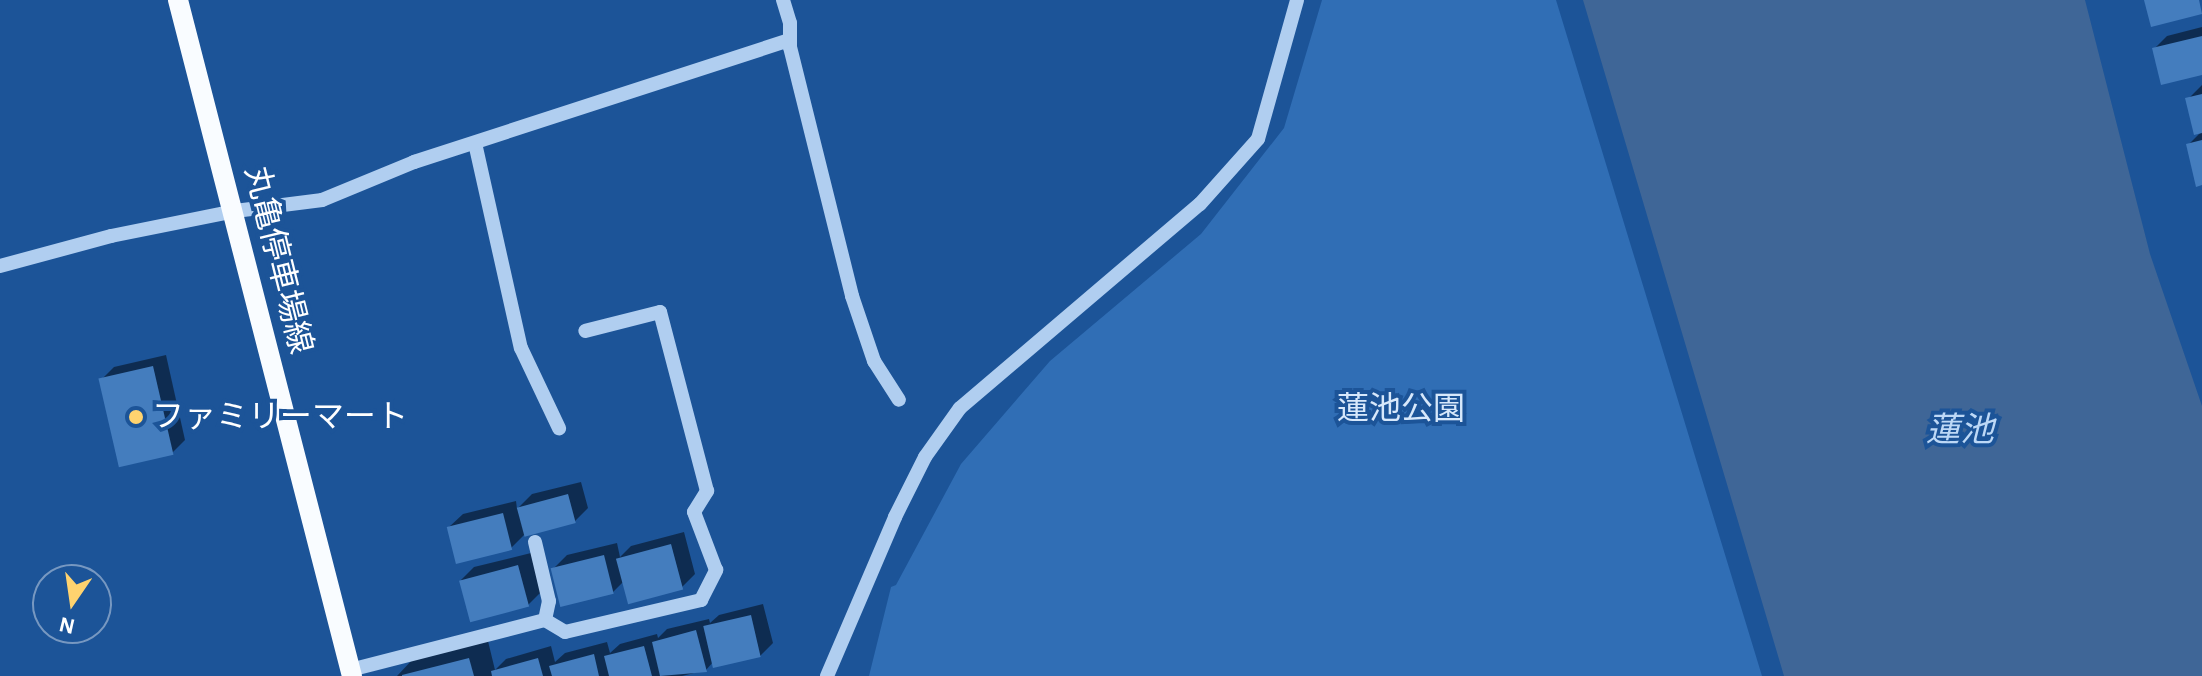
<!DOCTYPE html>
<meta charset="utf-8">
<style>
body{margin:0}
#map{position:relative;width:2202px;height:676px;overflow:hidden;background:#1c5498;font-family:"Alegreya Sans","Noto Sans JP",sans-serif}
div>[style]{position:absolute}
.green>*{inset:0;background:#306eb5}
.water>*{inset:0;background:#3f6697}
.shadow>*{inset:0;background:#0007}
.building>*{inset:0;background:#447dbe;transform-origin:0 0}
.minor>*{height:14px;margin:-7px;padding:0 7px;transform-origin:7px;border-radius:7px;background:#b0cef0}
.major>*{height:20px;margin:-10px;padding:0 10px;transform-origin:10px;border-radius:10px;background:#f9fcff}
.dots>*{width:22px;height:22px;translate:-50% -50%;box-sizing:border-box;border:4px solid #1c5498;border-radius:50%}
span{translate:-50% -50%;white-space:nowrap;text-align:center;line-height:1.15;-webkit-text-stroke:8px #1c5498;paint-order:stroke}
.street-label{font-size:32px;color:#fff}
.park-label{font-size:32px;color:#d7e8fb}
.poi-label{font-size:32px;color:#fff}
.left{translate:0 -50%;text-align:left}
.water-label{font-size:34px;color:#bdd8f6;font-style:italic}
.north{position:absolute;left:32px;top:564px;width:80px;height:80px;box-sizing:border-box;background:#1c5498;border:2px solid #7798c1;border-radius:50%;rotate:193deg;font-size:22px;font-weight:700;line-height:32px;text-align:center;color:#fff}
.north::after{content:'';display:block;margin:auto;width:28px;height:36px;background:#ffd36f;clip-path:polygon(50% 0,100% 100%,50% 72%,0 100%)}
</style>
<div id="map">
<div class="green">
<i style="clip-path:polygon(1322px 0,1556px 0,1762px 676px,869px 676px,891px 587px,896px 585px,961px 464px,1050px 361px,1201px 234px,1284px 128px)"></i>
</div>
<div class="water">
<i style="clip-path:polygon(1583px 0,2085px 0,2150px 254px,2202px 406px,2202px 676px,1784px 676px)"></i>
</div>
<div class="shadow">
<i style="clip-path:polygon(2202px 27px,2202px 73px,2154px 49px,2167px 36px)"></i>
<i style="clip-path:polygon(2202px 85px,2202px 183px,2188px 145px,2202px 131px,2188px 99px)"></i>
<i style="clip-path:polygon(166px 355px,185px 440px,172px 453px,101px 380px,114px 367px)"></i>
<i style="clip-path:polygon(581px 482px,588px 508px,574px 522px,524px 535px,511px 548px,449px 527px,463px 514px,516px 501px,517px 509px,532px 494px)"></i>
<i style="clip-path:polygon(684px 532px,695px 574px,682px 587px,624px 581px,613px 592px,554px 568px,567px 555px,617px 543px,620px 557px,631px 546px)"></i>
<i style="clip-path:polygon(531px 553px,541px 592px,528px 605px,461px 580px,474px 567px)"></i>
<i style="clip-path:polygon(763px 604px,773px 643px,760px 656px,714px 661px,706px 670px,682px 676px,397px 676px,413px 659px,488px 641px,495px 670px,506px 659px,551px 646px,555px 662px,565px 653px,607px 642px,610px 653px,620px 644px,657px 634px,658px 638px,667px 629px,709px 619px,710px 623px,719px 615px)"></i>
</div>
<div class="building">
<i style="clip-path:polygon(2144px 0,2199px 0,2202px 14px,2151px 27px)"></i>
<i style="clip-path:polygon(2202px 36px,2202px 75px,2161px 85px,2152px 48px)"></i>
<i style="clip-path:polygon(2202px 94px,2202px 133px,2194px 135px,2185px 98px)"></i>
<i style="clip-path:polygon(2202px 140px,2202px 185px,2196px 187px,2186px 144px)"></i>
<i style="left:153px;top:366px;width:91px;height:56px;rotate:77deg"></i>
<i style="left:568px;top:494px;width:30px;height:53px;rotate:75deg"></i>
<i style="left:503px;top:513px;width:38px;height:58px;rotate:76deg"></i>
<i style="left:671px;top:544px;width:47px;height:57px;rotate:75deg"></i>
<i style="left:604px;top:555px;width:40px;height:55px;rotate:76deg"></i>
<i style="left:518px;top:565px;width:43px;height:61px;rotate:75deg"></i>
<i style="left:751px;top:615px;width:43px;height:49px;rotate:77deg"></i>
<i style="clip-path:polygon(696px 630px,707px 672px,660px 676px,652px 642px)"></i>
<i style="clip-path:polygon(644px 646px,652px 676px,609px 676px,604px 656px)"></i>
<i style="clip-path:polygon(594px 654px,599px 676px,552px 676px,549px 666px)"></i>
<i style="clip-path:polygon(469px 658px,474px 676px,402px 676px,402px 675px)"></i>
<i style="clip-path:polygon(538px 658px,543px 676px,492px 676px,491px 671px)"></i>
</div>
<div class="minor">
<i style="left:783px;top:0;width:24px;rotate:73deg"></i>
<i style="left:790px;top:23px;width:24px;rotate:90deg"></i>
<i style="left:790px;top:47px;width:257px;rotate:76deg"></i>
<i style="left:852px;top:296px;width:69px;rotate:71.3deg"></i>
<i style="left:874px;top:361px;width:46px;rotate:57.3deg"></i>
<i style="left:475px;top:143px;width:210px;rotate:77.4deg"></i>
<i style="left:521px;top:348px;width:89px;rotate:64.6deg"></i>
<i style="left:0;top:266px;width:115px;rotate:-15.1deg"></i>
<i style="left:111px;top:236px;width:126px;rotate:-11.4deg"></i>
<i style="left:235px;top:211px;width:88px;rotate:-7.2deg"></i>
<i style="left:322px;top:200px;width:100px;rotate:-22.4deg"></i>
<i style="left:414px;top:162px;width:395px;rotate:-18deg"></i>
<i style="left:535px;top:542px;width:61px;rotate:76.7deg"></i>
<i style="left:549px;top:601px;width:19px;rotate:102deg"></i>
<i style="left:350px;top:670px;width:201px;rotate:-14.4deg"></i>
<i style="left:545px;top:620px;width:23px;rotate:31deg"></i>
<i style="left:565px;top:632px;width:140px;rotate:-13.2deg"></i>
<i style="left:701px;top:600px;width:34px;rotate:-63deg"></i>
<i style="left:716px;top:570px;width:62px;rotate:-110.8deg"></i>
<i style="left:694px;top:512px;width:25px;rotate:-58deg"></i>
<i style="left:707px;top:491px;width:185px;rotate:-104.7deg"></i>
<i style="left:660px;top:312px;width:77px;rotate:165.8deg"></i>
<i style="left:827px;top:676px;width:173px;rotate:-66.8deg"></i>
<i style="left:895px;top:517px;width:67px;rotate:-63.4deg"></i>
<i style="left:925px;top:457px;width:60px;rotate:-54.5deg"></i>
<i style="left:960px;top:408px;width:315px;rotate:-40.4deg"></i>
<i style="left:1200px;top:204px;width:87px;rotate:-48.3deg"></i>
<i style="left:1258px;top:139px;width:144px;rotate:-74.3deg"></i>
</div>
<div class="major">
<i style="left:178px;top:0;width:698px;rotate:75.57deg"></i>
</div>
<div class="dots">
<i style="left:136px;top:417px;background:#ffd36f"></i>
</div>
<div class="street-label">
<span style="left:278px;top:260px;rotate:76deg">丸亀停車場線</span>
</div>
<div class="park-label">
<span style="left:1401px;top:409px">蓮池公園</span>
</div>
<div class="poi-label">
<span class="left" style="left:152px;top:417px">ファミリーマート</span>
</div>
<div class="water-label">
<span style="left:1960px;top:432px">蓮池</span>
</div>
<div class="north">N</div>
</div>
